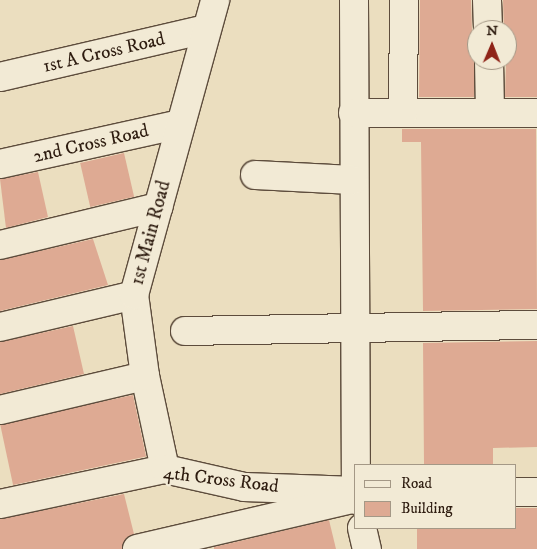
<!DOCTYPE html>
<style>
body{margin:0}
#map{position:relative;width:537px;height:549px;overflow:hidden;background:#ebdebf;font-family:"IM FELL DW Pica",serif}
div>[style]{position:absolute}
.building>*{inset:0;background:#deaa93;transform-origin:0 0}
.roads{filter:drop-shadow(1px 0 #5d4c3c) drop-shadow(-1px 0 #5d4c3c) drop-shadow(0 1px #5d4c3c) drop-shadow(0 -1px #5d4c3c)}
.minor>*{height:28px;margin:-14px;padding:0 14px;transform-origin:14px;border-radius:14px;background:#f2ead5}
span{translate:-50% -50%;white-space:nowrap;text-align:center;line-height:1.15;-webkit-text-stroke:4.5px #f2ead5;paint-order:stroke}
.street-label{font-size:19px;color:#2e1c10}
.legend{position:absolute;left:354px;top:464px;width:162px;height:65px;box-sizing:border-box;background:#f2ead5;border:1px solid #a49886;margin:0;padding:6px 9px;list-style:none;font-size:15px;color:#2e1c10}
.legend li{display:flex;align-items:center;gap:10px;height:25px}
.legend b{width:25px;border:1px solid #a49886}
.north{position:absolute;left:467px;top:20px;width:50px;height:50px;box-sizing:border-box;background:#f2ead5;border:1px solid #a49886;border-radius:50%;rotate:1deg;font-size:14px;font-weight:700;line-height:20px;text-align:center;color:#2e1c10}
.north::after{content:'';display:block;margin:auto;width:18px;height:22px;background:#8f2418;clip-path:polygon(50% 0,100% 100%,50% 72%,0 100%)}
</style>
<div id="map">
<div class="building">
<i style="clip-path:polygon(420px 0,471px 0,472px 31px,477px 40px,474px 97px,419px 97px)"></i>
<i style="clip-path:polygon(503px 0,537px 0,537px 97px,505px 97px,507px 30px,504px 30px)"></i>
<i style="clip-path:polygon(402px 129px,536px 129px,537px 309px,423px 311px,421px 142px,402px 142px)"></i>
<i style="left:124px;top:153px;width:45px;height:45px;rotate:77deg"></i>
<i style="clip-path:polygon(38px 172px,48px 217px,6px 228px,0 179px)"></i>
<i style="clip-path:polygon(93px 239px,108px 285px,0 311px,0 260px)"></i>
<i style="clip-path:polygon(73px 326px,84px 374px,0 394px,0 342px)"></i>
<i style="clip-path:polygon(537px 341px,537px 447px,493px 448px,493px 465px,424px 465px,423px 343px)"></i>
<i style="left:133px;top:395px;width:63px;height:136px;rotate:78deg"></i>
<i style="clip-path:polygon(124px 494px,134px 534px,126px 538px,122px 549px,0 549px,0 519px)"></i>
<i style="clip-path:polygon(516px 508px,537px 508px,537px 549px,417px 549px,417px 528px,516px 528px)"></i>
<i style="clip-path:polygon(329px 520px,336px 549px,214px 549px,214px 547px)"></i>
</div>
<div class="roads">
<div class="minor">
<i style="left:354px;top:0;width:500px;rotate:89.77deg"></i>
<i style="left:487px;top:0;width:30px;rotate:88deg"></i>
<i style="left:489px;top:60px;width:53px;rotate:88.9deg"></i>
<i style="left:0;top:77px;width:212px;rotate:-13.1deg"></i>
<i style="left:353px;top:113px;width:184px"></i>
<i style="left:403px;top:113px;width:113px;rotate:-89.5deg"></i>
<i style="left:0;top:164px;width:185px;rotate:-12.5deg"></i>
<i style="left:255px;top:175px;width:98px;rotate:2.9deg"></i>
<i style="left:0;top:245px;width:163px;rotate:-13.5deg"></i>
<i style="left:0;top:327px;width:138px;rotate:-13.4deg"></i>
<i style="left:185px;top:331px;width:352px;rotate:-1deg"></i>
<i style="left:0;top:410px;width:149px;rotate:-13.2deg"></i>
<i style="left:165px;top:469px;width:95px;rotate:-102.1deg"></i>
<i style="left:145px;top:376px;width:82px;rotate:-97.7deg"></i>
<i style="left:134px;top:295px;width:306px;rotate:-74.6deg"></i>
<i style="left:516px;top:492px;width:21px"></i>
<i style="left:0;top:504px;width:169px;rotate:-12deg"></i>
<i style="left:165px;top:469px;width:81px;rotate:12.8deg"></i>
<i style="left:244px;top:487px;width:112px;rotate:2deg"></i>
<i style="left:362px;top:528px;width:22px;rotate:77deg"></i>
<i style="left:137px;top:549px;width:217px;rotate:-13.1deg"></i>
</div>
</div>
<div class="street-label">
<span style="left:104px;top:53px;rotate:-13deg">1st A Cross Road</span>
<span style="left:91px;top:144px;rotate:-13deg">2nd Cross Road</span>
<span style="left:151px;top:233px;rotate:-75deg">1st Main Road</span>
<span style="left:221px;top:480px;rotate:7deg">4th Cross Road</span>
</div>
<ul class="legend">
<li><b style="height:6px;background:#f2ead5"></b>Road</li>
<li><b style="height:14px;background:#deaa93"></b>Building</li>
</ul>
<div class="north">N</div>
</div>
